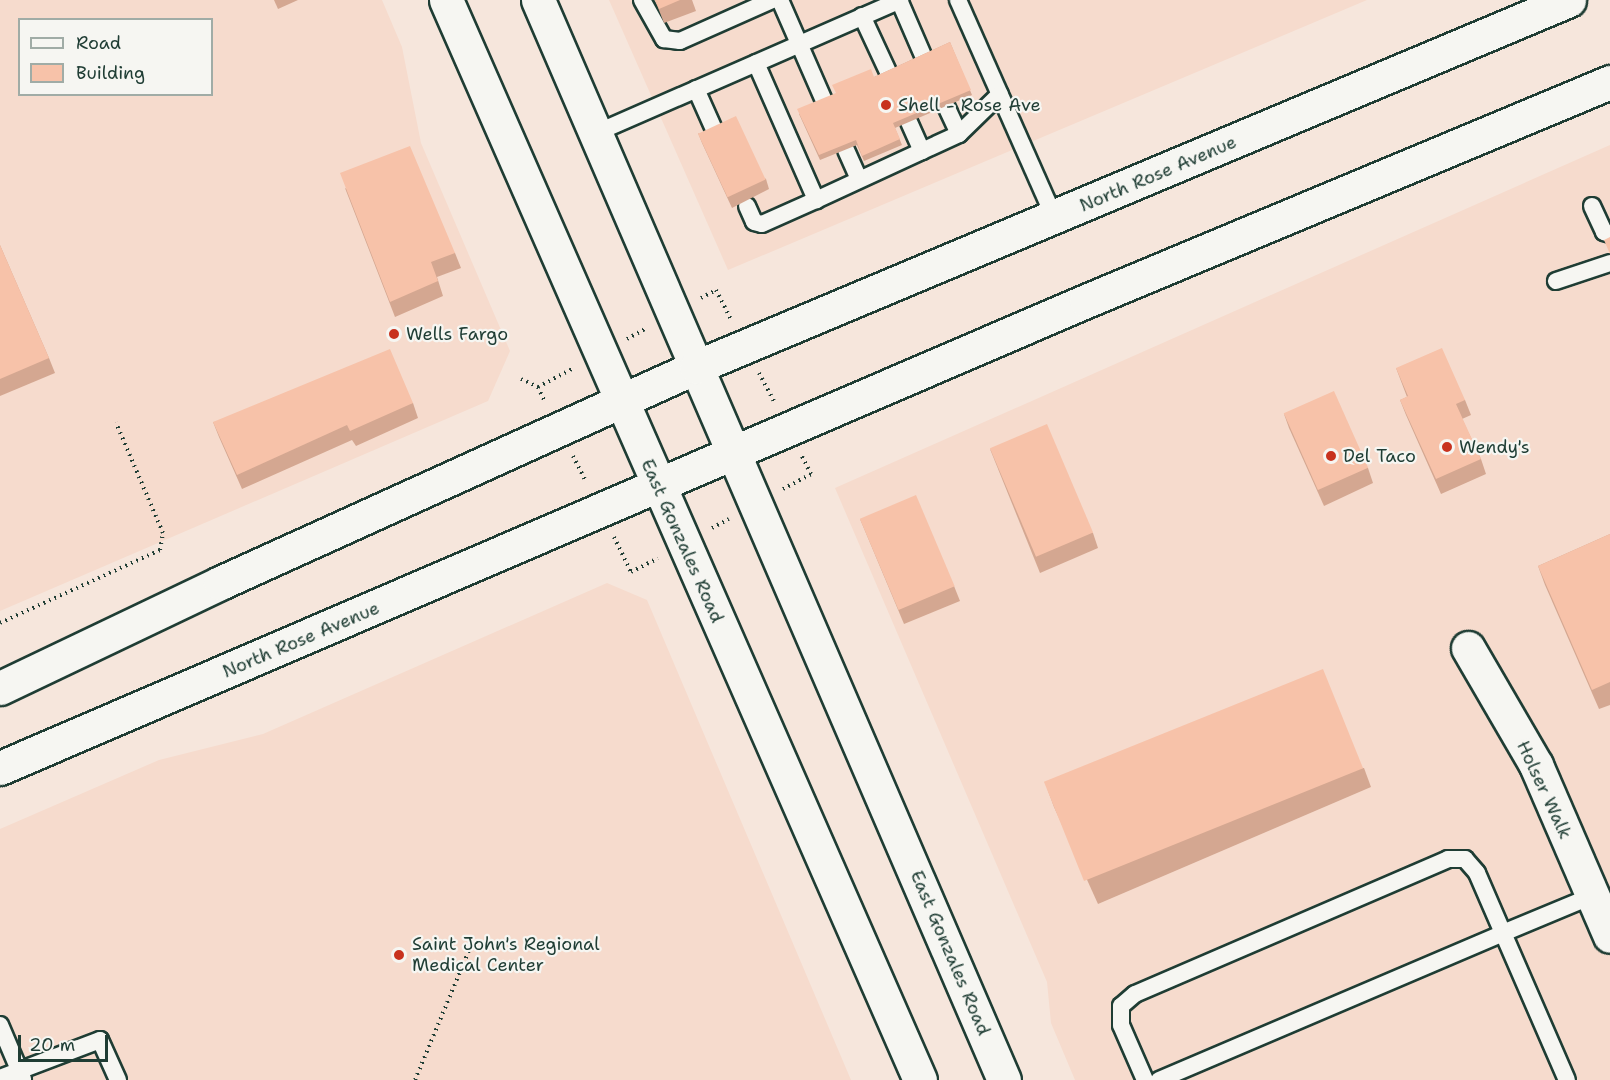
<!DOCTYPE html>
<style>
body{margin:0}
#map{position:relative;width:1610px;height:1080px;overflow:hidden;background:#f6e6dc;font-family:"Shantell Sans",sans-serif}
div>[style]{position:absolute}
.built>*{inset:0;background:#f6dbcd}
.path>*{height:4px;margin-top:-2px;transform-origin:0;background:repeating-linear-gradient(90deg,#1f3d34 0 1.5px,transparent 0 6px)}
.roads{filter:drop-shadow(2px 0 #1f3d34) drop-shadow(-2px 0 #1f3d34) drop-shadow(0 2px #1f3d34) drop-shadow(0 -2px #1f3d34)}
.lane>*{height:16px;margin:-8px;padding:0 8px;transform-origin:8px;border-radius:8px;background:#f6f6f2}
.street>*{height:33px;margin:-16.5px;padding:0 16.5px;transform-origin:16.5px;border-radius:16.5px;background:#f6f6f2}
.secondary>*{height:33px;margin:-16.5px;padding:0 16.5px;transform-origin:16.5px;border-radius:16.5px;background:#f6f6f2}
.wall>*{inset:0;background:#d4a791}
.building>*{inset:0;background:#f7c2a9;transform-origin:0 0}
.dots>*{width:16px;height:16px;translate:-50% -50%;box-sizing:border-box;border:3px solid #f6f6f2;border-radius:50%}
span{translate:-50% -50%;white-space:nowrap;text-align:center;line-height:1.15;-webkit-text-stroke:4.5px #f6f6f2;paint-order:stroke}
.poi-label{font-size:18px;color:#1f3d34}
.left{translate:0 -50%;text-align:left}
.street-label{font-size:18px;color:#1f3d34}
.legend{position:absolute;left:18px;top:18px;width:195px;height:78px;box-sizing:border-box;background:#f6f6f2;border:2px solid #a0aca6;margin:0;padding:8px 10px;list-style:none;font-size:18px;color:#1f3d34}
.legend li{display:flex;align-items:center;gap:12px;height:30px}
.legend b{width:30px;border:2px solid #a0aca6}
.scale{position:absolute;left:18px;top:1035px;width:90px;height:27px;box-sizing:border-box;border:3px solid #1f3d34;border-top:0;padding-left:8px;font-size:18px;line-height:21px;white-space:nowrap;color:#1f3d34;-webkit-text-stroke:4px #f6f6f2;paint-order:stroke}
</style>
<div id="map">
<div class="built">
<i style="clip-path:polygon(evenodd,0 0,382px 0,402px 47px,421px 143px,510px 351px,488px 401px,0 611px,0 0,20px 20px,212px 20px,212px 94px,20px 94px,20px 20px)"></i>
<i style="clip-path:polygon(609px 0,1367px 0,728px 270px)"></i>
<i style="clip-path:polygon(1610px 145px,1610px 1080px,1075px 1080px,1051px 1023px,1047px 982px,835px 488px)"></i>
<i style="clip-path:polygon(607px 583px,647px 600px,851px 1080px,0 1080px,0 829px,159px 760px,263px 734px)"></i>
</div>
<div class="path">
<i style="left:701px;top:298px;width:17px;rotate:-28deg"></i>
<i style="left:716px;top:290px;width:33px;rotate:63deg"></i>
<i style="left:627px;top:339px;width:23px;rotate:-29deg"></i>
<i style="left:759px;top:373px;width:32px;rotate:62deg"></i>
<i style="left:521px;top:379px;width:19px;rotate:25deg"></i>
<i style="left:538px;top:387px;width:17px;rotate:65deg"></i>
<i style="left:538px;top:387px;width:40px;rotate:-28deg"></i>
<i style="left:573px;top:456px;width:29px;rotate:63deg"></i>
<i style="left:783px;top:489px;width:32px;rotate:-28deg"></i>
<i style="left:811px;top:474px;width:20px;rotate:-117deg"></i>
<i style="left:712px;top:528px;width:19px;rotate:-28deg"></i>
<i style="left:614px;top:537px;width:39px;rotate:64deg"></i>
<i style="left:631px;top:572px;width:30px;rotate:-27deg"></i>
<i style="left:0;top:623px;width:176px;rotate:-24.5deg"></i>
<i style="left:160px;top:550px;width:17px;rotate:-80deg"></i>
<i style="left:163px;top:533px;width:120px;rotate:-113.1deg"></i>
<i style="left:415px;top:1080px;width:141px;rotate:-67.4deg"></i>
</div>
<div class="roads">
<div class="lane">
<i style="left:642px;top:0;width:45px;rotate:60.6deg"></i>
<i style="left:664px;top:39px;width:16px;rotate:7deg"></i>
<i style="left:680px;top:41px;width:101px;rotate:-24deg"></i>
<i style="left:780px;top:0;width:112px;rotate:66.4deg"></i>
<i style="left:899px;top:0;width:65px;rotate:66.6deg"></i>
<i style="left:958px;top:0;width:237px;rotate:66.1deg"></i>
<i style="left:862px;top:16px;width:66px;rotate:65deg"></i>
<i style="left:756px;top:63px;width:150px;rotate:66.3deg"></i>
<i style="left:816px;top:200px;width:157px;rotate:-24.8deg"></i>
<i style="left:959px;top:134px;width:57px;rotate:-44.3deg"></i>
<i style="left:696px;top:89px;width:49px;rotate:66deg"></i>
<i style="left:946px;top:106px;width:31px;rotate:65deg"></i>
<i style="left:909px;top:122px;width:32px;rotate:66deg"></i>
<i style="left:596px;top:133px;width:332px;rotate:-23.6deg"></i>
<i style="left:846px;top:150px;width:32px;rotate:66deg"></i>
<i style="left:747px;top:206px;width:17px;rotate:66deg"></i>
<i style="left:754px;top:222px;width:8px;rotate:14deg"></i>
<i style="left:762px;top:224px;width:59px;rotate:-24deg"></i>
<i style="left:1592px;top:206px;width:29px;rotate:65deg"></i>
<i style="left:1604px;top:232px;width:6px;rotate:18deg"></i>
<i style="left:1556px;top:281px;width:57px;rotate:-18.4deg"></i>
<i style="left:0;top:1025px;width:59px;rotate:66.9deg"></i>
<i style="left:0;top:1078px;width:107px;rotate:-20.8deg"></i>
<i style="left:100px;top:1040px;width:44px;rotate:65.8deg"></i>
<i style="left:1145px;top:1080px;width:60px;rotate:-113.6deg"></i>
<i style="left:1121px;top:1025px;width:19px;rotate:-90deg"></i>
<i style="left:1121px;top:1006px;width:18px;rotate:-41deg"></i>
<i style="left:1135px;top:994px;width:341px;rotate:-23.3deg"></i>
<i style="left:1448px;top:859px;width:17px"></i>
<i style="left:1465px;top:859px;width:18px;rotate:49deg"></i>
<i style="left:1477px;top:873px;width:65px;rotate:66.6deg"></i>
<i style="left:1503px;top:933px;width:96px;rotate:-22.6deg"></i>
<i style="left:1159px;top:1080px;width:374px;rotate:-23.1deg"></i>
<i style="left:1503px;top:933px;width:160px;rotate:66.5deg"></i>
</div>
<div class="street">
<i style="left:1468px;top:648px;width:135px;rotate:59.8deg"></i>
<i style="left:1536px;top:765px;width:186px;rotate:66.6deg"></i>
</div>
<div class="secondary">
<i style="left:446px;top:0;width:1179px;rotate:66.3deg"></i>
<i style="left:538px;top:0;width:1176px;rotate:66.66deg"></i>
<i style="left:0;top:688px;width:244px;rotate:-25.5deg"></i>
<i style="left:220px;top:583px;width:523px;rotate:-24.41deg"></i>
<i style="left:696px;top:367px;width:947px;rotate:-22.8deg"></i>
<i style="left:0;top:768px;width:1182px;rotate:-23.27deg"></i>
<i style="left:1086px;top:301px;width:568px;rotate:-22.68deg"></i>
</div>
</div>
<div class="wall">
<i style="clip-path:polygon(274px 0,298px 0,278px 9px)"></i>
<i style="clip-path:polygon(655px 0,692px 0,696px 11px,664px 23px)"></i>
<i style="clip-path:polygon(950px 42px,972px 95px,895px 128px,902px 145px,864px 161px,857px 145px,820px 160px,799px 114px,874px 77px)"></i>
<i style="clip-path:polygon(698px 133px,766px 179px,769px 189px,732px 208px,702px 143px)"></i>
<i style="clip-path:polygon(345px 188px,455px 253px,461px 268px,437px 277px,443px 296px,395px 317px)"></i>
<i style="clip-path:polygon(0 245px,49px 358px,55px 373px,0 396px)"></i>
<i style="clip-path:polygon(1396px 368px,1465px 400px,1471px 415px,1462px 419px,1481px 459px,1486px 474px,1441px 494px,1406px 415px,1400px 400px,1407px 397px)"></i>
<i style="clip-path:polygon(413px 403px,418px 418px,356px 446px,352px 440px,242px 489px,219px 437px,213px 422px)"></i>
<i style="clip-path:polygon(1284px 414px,1368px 468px,1373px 483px,1324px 506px,1289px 428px)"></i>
<i style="clip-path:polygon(990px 449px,1093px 533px,1098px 548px,1040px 573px)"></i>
<i style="clip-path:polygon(860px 519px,954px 586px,960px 601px,904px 624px)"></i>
<i style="clip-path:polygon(1610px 534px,1610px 705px,1599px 709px,1545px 585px,1538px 566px)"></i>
<i style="clip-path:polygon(1364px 768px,1371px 787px,1098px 904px,1054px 807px,1047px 788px)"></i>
</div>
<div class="building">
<i style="clip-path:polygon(655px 0,680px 0,659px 9px)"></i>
<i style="clip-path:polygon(950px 42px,971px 90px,893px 123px,900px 139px,862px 156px,856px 140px,819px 155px,797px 109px,836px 93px,832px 85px,871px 69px,874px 77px)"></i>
<i style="left:736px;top:116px;width:70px;height:42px;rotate:65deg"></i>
<i style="clip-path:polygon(410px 146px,455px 253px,431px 262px,438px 281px,390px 302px,340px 173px)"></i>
<i style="clip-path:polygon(1610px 237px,1610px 254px,1604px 240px)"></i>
<i style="clip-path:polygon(0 245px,49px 358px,0 379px)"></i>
<i style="clip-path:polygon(1442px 348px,1465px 400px,1456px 404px,1481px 459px,1436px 479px,1400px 400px,1408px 396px,1396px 368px)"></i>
<i style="clip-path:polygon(390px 349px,413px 403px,350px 431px,347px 425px,237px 475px,213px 422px)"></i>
<i style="left:1334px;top:391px;width:84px;height:55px;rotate:66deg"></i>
<i style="left:1047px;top:424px;width:118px;height:62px;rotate:67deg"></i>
<i style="left:916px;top:495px;width:99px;height:61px;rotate:67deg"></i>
<i style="clip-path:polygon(1610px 534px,1610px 682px,1592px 690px,1538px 566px)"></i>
<i style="left:1323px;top:669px;width:107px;height:301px;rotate:68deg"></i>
</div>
<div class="dots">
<i style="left:886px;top:105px;background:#c8321e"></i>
<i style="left:394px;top:334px;background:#c8321e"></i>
<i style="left:1447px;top:447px;background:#c8321e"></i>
<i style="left:1331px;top:456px;background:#c8321e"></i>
<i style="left:399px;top:955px;background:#c8321e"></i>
</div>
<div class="poi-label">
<span class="left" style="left:898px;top:105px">Shell - Rose Ave</span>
<span class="left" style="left:406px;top:334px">Wells Fargo</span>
<span class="left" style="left:1459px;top:447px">Wendy's</span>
<span class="left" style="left:1343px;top:456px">Del Taco</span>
<span class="left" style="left:412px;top:955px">Saint John's Regional<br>Medical Center</span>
</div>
<div class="street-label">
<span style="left:1158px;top:174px;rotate:-23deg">North Rose Avenue</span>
<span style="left:682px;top:541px;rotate:66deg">East Gonzales Road</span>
<span style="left:301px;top:640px;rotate:-23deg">North Rose Avenue</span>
<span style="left:1544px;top:790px;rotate:65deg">Holser Walk</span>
<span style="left:950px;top:953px;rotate:67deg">East Gonzales Road</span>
</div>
<ul class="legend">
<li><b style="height:8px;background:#f6f6f2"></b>Road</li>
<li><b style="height:16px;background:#f7c2a9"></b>Building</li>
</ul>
<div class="scale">20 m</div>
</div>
